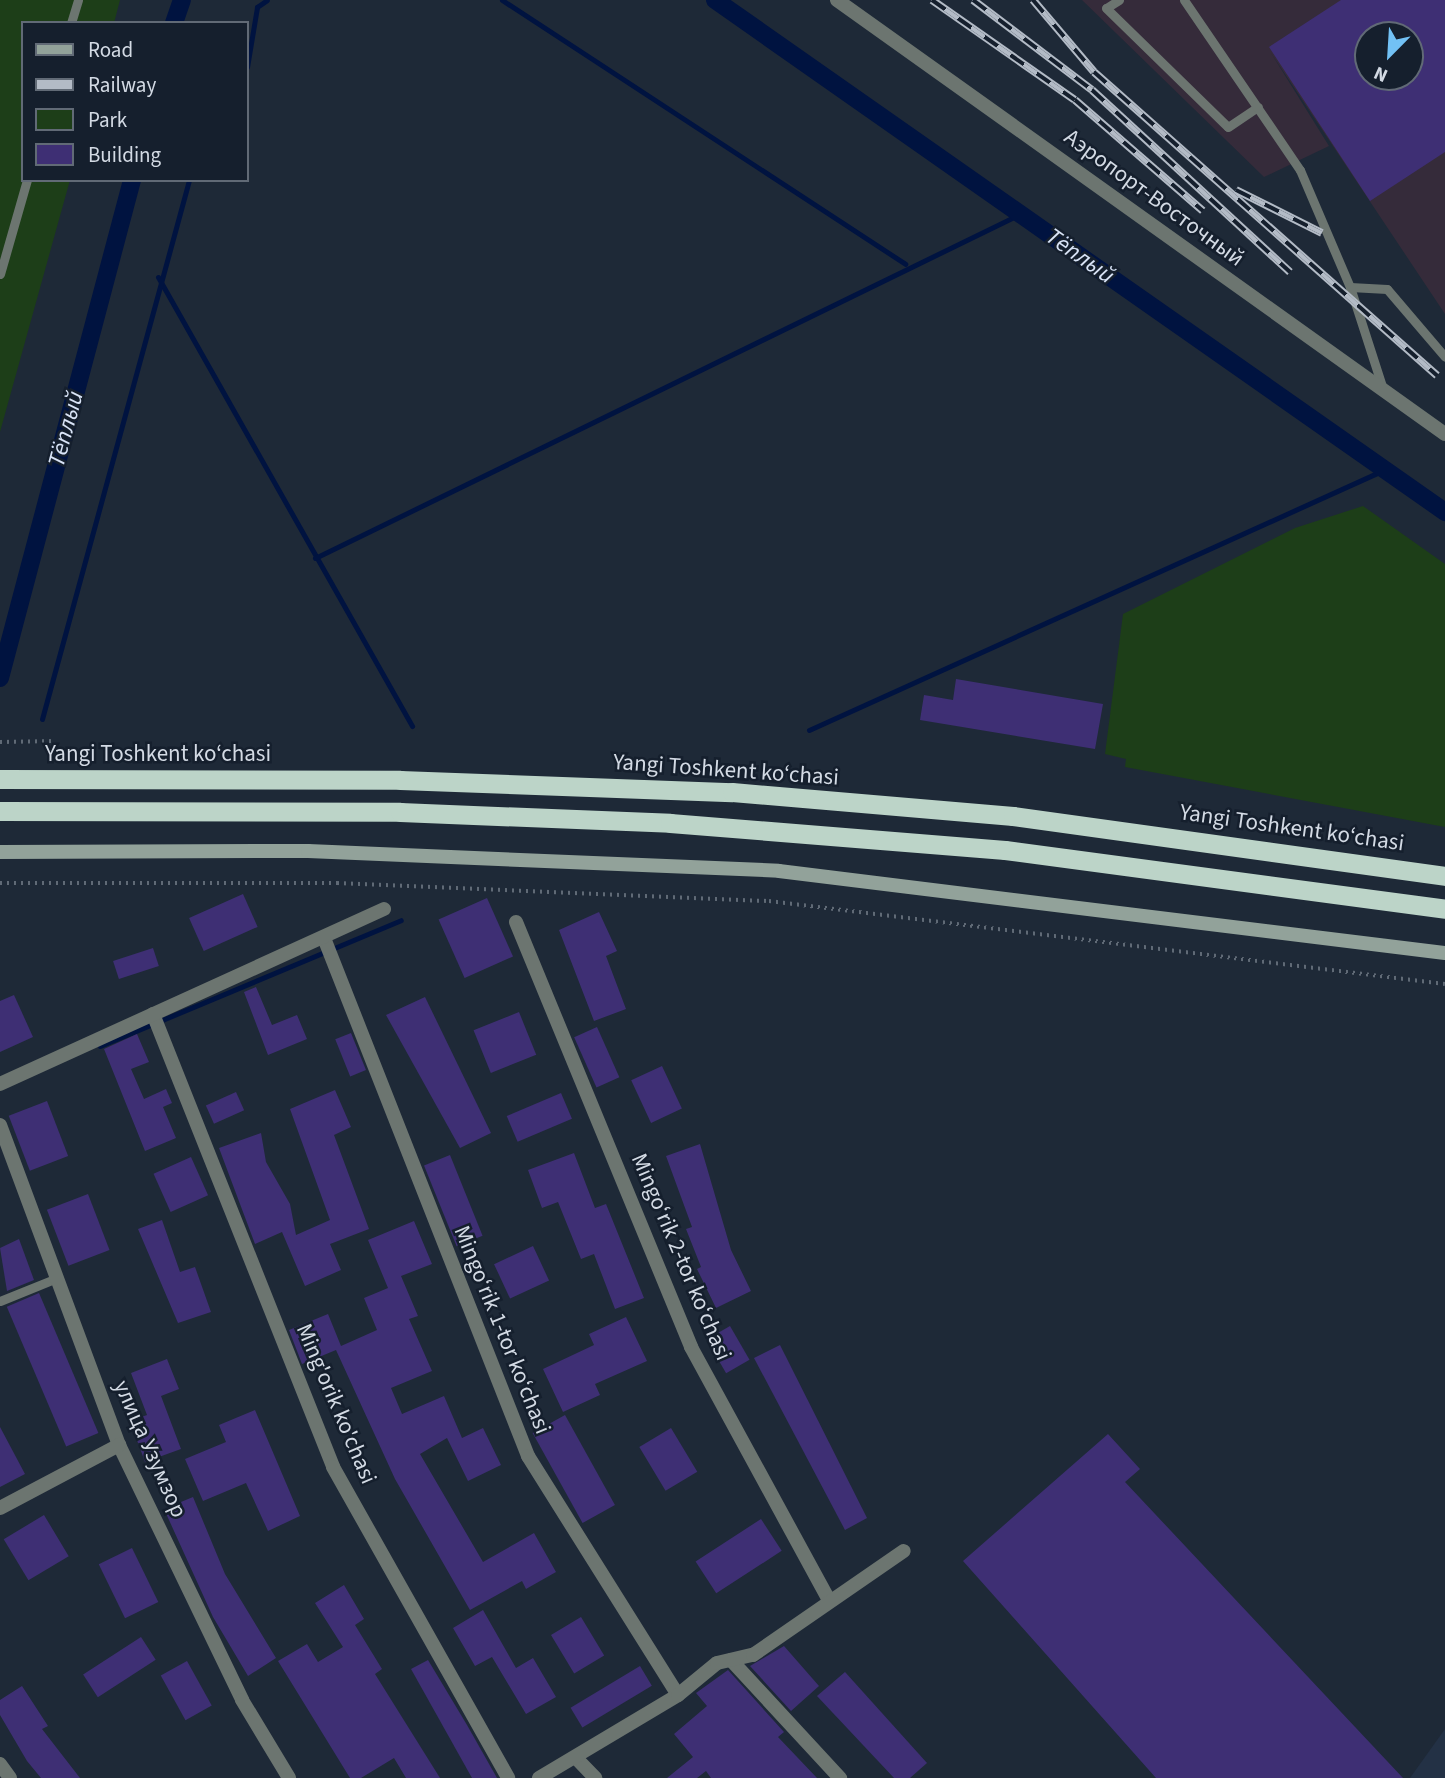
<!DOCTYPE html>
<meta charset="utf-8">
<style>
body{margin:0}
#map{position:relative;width:1445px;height:1778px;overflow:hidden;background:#1e2937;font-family:"Source Sans 3",sans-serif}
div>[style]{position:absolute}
.built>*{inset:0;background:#233145}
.industrial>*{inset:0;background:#352b3a}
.green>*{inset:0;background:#1d3e18}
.stream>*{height:5px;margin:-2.5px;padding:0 2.5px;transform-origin:2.5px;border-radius:2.5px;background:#001340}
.canal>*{height:18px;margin:-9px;padding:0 9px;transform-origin:9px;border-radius:9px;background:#001340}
.building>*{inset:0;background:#3e2f74;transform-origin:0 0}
.path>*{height:3.5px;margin-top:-1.75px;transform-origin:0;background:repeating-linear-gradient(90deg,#606a76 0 2px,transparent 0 7px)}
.service>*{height:9px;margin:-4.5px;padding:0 4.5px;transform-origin:4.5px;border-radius:4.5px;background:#6c7570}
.minor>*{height:14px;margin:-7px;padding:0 7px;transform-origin:7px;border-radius:7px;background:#6c7570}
.secondary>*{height:14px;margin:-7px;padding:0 7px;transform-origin:7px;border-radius:7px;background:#92a29a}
.trunk>*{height:19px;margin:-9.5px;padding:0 9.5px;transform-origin:9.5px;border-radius:9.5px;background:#bcd4c8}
.rail>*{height:8px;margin-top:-4px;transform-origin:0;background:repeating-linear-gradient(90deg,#151f2d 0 16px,#b3bbc6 0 32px);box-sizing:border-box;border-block:2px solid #b3bbc6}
span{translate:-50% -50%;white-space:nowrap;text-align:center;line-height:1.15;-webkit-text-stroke:5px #151f2d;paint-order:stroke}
.street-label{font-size:23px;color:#d3dae4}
.water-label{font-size:24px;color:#d9e4f7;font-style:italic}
.legend{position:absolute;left:21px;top:21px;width:228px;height:161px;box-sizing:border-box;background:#151f2d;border:2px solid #616a76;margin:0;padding:9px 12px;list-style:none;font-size:21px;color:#d3dae4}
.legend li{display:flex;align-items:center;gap:14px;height:35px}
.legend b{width:35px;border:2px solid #616a76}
.north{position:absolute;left:1354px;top:21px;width:70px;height:70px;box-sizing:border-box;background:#151f2d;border:2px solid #616a76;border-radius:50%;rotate:204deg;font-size:19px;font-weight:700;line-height:28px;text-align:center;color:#d3dae4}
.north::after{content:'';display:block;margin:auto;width:24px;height:32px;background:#72c1f5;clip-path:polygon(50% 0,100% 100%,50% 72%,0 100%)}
</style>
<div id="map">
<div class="built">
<i style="clip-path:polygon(1445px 1729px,1445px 1778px,1410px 1778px)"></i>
</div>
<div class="industrial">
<i style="clip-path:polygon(evenodd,1082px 0,1445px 0,1445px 314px,1271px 53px,1329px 146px,1264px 177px,1082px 0,1368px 35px,1410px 35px,1410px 77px,1368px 77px,1368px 35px)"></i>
</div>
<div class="green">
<i style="clip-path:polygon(0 0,120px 0,114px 23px,23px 23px,23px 180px,70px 180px,0 432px)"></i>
<i style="clip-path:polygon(1363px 506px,1445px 564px,1445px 827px,1125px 767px,1126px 759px,1105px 754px,1123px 614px,1295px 528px)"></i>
</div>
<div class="stream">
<i style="left:502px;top:0;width:482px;rotate:33.2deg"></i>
<i style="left:247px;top:67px;width:61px;rotate:-80.5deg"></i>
<i style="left:257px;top:7px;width:12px;rotate:-35deg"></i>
<i style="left:158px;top:277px;width:516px;rotate:60.5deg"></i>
<i style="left:315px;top:558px;width:784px;rotate:-26.01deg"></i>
<i style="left:42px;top:719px;width:559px;rotate:-74.74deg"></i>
<i style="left:809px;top:730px;width:633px;rotate:-24.34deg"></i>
<i style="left:100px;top:1046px;width:326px;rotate:-22.7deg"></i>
</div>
<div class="canal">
<i style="left:715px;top:0;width:892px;rotate:35.04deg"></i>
<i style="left:174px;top:23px;width:24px;rotate:-71deg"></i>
<i style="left:0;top:678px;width:515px;rotate:-75.15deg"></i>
</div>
<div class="building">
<i style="clip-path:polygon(evenodd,1341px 0,1445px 0,1445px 152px,1370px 201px,1269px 47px,1341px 0,1368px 35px,1410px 35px,1410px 77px,1368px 77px,1368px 35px)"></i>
<i style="clip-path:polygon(956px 679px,1103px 704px,1095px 749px,920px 720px,924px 695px,953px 700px)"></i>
<i style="left:243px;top:894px;width:36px;height:59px;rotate:66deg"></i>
<i style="left:487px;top:898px;width:64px;height:53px;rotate:66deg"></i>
<i style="clip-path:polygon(599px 912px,617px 951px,606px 956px,626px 1009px,594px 1021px,559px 930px)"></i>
<i style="left:153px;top:948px;width:19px;height:42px;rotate:72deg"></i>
<i style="clip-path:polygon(256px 987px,272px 1025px,297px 1015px,307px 1039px,268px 1055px,244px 992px)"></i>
<i style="clip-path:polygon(14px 995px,33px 1037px,0 1052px,0 1001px)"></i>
<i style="clip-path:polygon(425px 997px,491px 1133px,460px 1148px,386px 1015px)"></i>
<i style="left:519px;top:1012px;width:46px;height:49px;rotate:68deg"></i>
<i style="left:597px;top:1027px;width:55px;height:25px;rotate:66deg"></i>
<i style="left:351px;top:1033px;width:40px;height:17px;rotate:68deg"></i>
<i style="clip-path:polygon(137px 1034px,149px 1062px,131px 1069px,144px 1099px,166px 1089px,172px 1103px,163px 1107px,176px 1138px,145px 1151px,104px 1049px)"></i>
<i style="left:662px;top:1066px;width:47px;height:34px;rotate:65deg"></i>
<i style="clip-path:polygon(335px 1090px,351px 1127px,334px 1135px,369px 1229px,330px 1244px,341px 1270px,305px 1286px,282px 1232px,255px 1244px,219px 1148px,261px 1133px,266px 1162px,290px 1204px,296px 1235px,330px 1220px,290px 1109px)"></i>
<i style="left:236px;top:1092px;width:20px;height:33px;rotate:66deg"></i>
<i style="left:561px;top:1093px;width:28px;height:59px;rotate:67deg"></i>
<i style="left:47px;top:1101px;width:59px;height:41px;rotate:69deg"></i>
<i style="clip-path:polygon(700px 1144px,731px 1250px,751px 1291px,716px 1308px,697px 1269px,701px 1267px,686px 1229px,692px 1227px,666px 1156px)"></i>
<i style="clip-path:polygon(574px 1153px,595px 1208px,606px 1204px,644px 1298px,615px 1309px,594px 1254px,581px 1259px,558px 1202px,542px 1208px,528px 1170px)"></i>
<i style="left:450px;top:1155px;width:87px;height:28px;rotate:68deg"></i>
<i style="left:191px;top:1157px;width:42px;height:41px;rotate:66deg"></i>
<i style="left:88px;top:1194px;width:60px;height:44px;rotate:69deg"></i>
<i style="clip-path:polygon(162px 1220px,180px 1272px,195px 1267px,211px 1312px,178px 1323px,138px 1229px)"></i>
<i style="clip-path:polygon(414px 1221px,432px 1264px,401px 1276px,418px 1316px,409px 1319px,432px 1371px,391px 1388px,402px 1414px,444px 1396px,462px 1438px,483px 1428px,501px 1465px,468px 1481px,447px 1438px,420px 1454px,483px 1562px,534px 1533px,556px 1572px,526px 1589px,522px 1581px,470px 1610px,395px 1479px,336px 1350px,302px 1364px,289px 1330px,328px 1314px,341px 1346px,377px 1330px,364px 1298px,388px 1288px,368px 1240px)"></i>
<i style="clip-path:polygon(19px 1239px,34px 1280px,7px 1291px,0 1248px)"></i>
<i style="left:533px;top:1246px;width:38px;height:43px;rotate:65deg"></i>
<i style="left:39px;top:1293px;width:152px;height:35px;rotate:67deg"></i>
<i style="clip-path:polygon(626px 1317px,647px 1361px,595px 1384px,600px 1395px,563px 1412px,543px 1369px,594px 1345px,589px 1334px)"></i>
<i style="left:730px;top:1326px;width:39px;height:27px;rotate:60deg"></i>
<i style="clip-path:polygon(780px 1345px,867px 1518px,845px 1530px,754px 1358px)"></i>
<i style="clip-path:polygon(167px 1359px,179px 1389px,161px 1396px,181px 1449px,145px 1462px,130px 1421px,147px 1415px,131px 1373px)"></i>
<i style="clip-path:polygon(255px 1410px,300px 1516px,268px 1531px,246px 1483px,203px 1501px,185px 1459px,226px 1442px,219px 1425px)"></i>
<i style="left:565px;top:1415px;width:103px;height:37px;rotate:61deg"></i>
<i style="clip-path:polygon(0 1427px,25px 1474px,0 1487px)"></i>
<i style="left:671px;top:1428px;width:51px;height:37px;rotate:59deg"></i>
<i style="clip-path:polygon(1108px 1434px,1140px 1469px,1125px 1482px,1403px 1778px,1156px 1778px,963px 1561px)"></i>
<i style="clip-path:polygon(193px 1497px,225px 1574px,276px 1658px,248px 1676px,213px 1617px,164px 1509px)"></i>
<i style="left:44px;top:1515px;width:48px;height:47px;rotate:59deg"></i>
<i style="left:761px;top:1519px;width:38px;height:78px;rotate:57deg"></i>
<i style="left:132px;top:1548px;width:60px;height:37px;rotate:64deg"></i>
<i style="clip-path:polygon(344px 1585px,364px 1619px,355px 1625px,382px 1669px,375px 1674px,440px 1778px,406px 1778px,394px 1758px,361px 1778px,350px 1778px,278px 1661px,307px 1644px,318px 1662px,343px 1647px,315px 1603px)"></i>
<i style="clip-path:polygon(483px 1610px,516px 1668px,533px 1658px,556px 1697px,526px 1714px,492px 1657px,475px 1666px,453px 1628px)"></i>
<i style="left:581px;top:1617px;width:45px;height:35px;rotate:59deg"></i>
<i style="left:141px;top:1637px;width:27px;height:69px;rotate:57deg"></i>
<i style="clip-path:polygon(784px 1646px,819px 1686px,791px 1711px,750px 1666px)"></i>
<i style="clip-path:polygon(428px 1660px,467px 1725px,497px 1778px,472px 1778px,411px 1669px)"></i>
<i style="left:187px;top:1661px;width:51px;height:30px;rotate:61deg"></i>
<i style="left:640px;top:1666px;width:23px;height:81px;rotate:59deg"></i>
<i style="clip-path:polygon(728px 1670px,784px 1732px,778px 1737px,817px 1778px,711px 1778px,706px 1771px,697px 1778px,667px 1778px,693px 1757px,674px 1734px,707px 1706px,696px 1693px)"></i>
<i style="clip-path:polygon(845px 1672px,927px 1763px,910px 1778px,894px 1778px,817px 1696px)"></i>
<i style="clip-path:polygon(22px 1686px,48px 1726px,42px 1729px,80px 1778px,41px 1778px,27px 1761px,0 1715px,0 1700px)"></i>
</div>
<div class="path">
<i style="left:0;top:742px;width:56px;rotate:-1deg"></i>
<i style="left:0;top:883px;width:337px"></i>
<i style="left:337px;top:883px;width:432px;rotate:2.4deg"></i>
<i style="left:769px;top:901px;width:681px;rotate:7deg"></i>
</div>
<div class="service">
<i style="left:1119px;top:0;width:15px;rotate:148deg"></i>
<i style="left:1106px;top:8px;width:170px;rotate:44.3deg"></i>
<i style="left:1228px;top:127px;width:36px;rotate:-34deg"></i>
<i style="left:1184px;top:0;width:206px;rotate:55.7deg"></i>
<i style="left:1300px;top:170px;width:127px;rotate:66.9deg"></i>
<i style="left:1350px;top:287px;width:37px;rotate:3deg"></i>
<i style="left:1387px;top:289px;width:89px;rotate:49.5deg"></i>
<i style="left:71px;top:23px;width:24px;rotate:-73deg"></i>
<i style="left:0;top:274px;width:98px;rotate:-74deg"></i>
<i style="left:1350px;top:287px;width:107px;rotate:72.1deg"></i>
<i style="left:0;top:1301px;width:61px;rotate:-22deg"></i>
</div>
<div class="minor">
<i style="left:837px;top:0;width:747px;rotate:35.52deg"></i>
<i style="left:516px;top:922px;width:460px;rotate:67.6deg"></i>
<i style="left:691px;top:1347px;width:286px;rotate:61.4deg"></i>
<i style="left:324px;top:938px;width:557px;rotate:68.5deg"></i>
<i style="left:528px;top:1456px;width:282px;rotate:57.9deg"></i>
<i style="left:153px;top:1014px;width:487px;rotate:68.3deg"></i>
<i style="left:333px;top:1467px;width:357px;rotate:60.6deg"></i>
<i style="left:0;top:1084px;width:422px;rotate:-24.5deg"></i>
<i style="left:0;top:1125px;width:341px;rotate:69.6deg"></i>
<i style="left:119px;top:1445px;width:283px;rotate:64.2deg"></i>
<i style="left:242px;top:1700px;width:91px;rotate:58.9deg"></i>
<i style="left:0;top:1508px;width:135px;rotate:-27.9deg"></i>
<i style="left:731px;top:1660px;width:161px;rotate:47.3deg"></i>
<i style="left:576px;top:1758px;width:28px;rotate:46deg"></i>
<i style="left:0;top:1764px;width:17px;rotate:54deg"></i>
<i style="left:539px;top:1778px;width:162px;rotate:-30.8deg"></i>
<i style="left:678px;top:1695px;width:50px;rotate:-39.4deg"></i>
<i style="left:717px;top:1663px;width:37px;rotate:-13deg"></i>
<i style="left:753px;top:1655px;width:183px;rotate:-34.6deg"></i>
</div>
<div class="secondary">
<i style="left:0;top:852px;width:308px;rotate:-0.2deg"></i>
<i style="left:308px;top:851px;width:471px;rotate:2.4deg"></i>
<i style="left:779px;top:871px;width:671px;rotate:7.02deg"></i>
</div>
<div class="trunk">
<i style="left:0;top:779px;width:400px;rotate:0.1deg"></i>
<i style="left:400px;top:780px;width:332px;rotate:2.1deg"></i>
<i style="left:732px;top:792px;width:282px;rotate:4.9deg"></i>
<i style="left:1013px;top:816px;width:436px;rotate:7.9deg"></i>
<i style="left:0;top:811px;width:400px;rotate:0.1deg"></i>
<i style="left:400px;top:812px;width:270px;rotate:2.3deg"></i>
<i style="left:670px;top:823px;width:336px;rotate:4.6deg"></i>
<i style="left:1005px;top:850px;width:444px;rotate:7.6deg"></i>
</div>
<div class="rail">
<i style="left:932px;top:0;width:174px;rotate:35deg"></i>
<i style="left:1075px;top:100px;width:169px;rotate:40.9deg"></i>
<i style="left:973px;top:0;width:149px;rotate:37.1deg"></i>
<i style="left:1092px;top:90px;width:269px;rotate:42.6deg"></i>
<i style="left:1033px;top:0;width:94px;rotate:49.7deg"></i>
<i style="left:1094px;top:72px;width:458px;rotate:41.5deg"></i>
<i style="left:1236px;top:190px;width:96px;rotate:26.6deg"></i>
</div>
<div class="street-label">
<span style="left:1154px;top:198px;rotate:36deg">Аэропорт-Восточный</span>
<span style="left:158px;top:754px">Yangi Toshkent ko‘chasi</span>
<span style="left:726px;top:770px;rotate:4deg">Yangi Toshkent ko‘chasi</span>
<span style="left:1292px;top:828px;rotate:8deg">Yangi Toshkent ko‘chasi</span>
<span style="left:681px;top:1257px;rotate:67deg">Mingo‘rik 2-tor ko‘chasi</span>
<span style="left:502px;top:1330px;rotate:68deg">Mingo‘rik 1-tor ko‘chasi</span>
<span style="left:336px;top:1404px;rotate:67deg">Ming'orik ko'chasi</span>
<span style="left:150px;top:1449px;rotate:66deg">улица Узумзор</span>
</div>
<div class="water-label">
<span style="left:1080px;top:256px;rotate:35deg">Тёплый</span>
<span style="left:66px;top:429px;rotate:-75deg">Тёплый</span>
</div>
<ul class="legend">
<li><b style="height:9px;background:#92a29a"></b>Road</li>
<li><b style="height:9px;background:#b3bbc6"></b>Railway</li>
<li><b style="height:19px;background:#1d3e18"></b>Park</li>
<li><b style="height:19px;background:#3e2f74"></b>Building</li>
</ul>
<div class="north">N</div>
</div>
